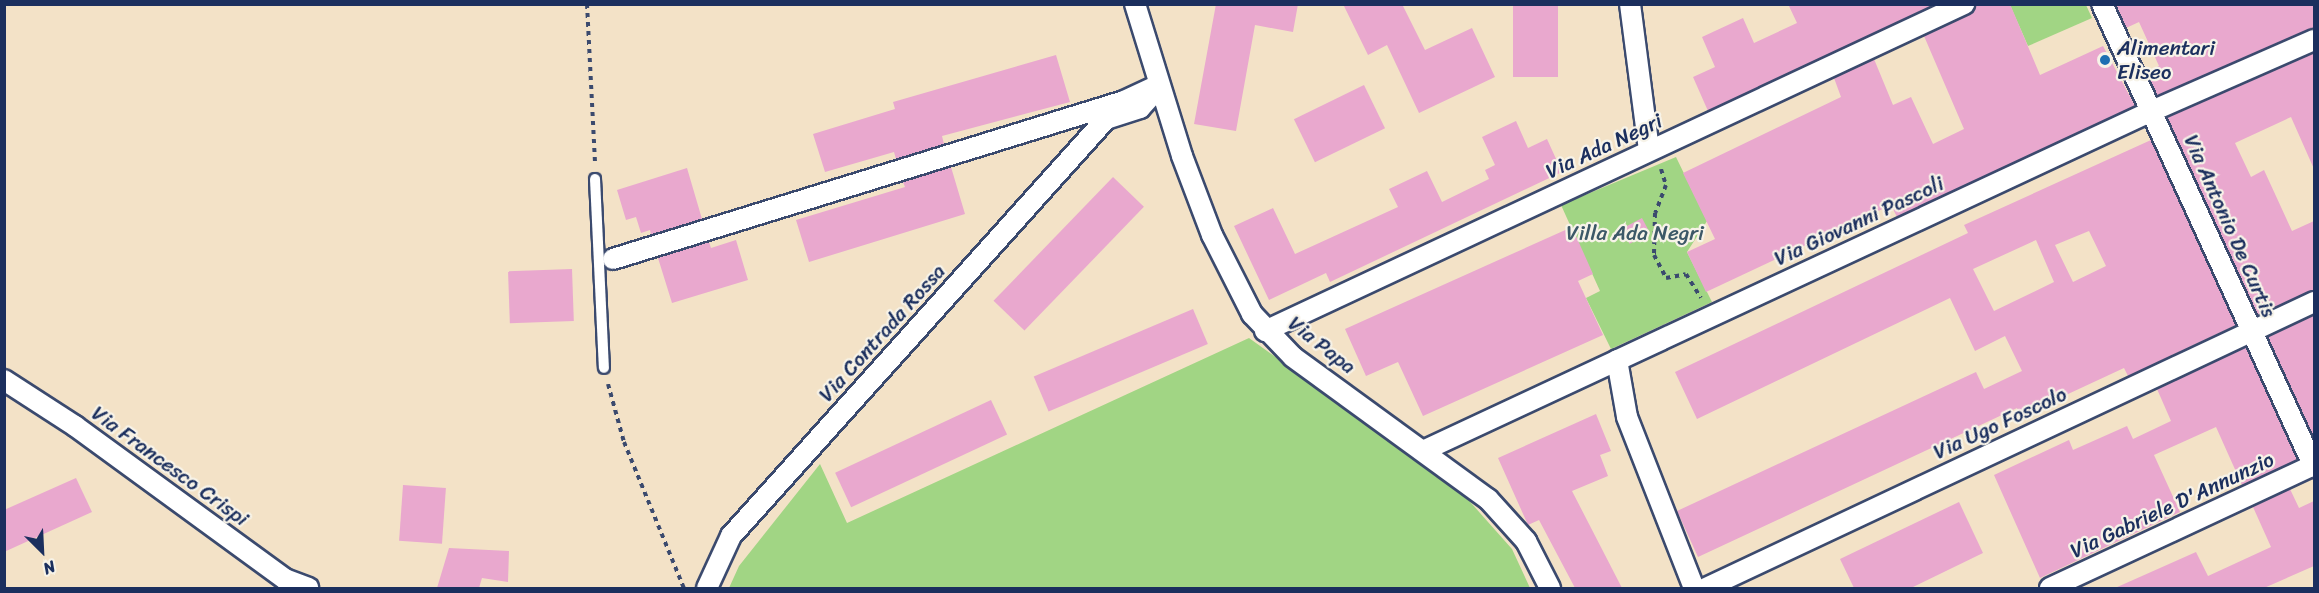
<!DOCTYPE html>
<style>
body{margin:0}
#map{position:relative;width:2319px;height:593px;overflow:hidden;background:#f3e2c7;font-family:Sriracha,sans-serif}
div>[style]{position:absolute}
.green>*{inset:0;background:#a1d584}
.building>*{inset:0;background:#e9a8ce;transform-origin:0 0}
.path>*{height:4px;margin-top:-2px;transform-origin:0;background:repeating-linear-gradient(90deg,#3b4a6e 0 4.5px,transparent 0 9px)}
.roads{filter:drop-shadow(2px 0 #3b4a6e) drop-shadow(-2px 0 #3b4a6e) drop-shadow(0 2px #3b4a6e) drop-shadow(0 -2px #3b4a6e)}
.lane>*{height:10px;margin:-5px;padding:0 5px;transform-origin:5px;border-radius:5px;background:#fff}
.street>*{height:20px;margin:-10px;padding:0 10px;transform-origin:10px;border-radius:10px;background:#fff}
.dots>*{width:16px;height:16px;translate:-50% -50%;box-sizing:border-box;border:3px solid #f7f3e8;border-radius:50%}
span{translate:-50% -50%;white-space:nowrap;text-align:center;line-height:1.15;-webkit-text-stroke:4.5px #f7f3e8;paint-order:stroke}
.poi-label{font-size:21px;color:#1b2f5e}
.left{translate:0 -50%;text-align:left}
.street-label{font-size:21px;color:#1b2f5e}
.park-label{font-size:21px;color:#3c5868}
.frame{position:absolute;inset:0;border:6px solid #1b2f5e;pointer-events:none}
.north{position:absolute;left:12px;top:521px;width:60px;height:60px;-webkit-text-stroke:4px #f7f3e8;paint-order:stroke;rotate:156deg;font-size:16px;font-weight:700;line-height:24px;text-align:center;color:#1b2f5e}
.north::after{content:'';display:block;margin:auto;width:21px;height:27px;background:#1b2f5e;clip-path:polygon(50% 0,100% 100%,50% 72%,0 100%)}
</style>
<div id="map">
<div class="green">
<i style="clip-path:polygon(2010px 5px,2086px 5px,2092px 18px,2028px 46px)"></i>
<i style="clip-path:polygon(1676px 157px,1707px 221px,1687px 252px,1712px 302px,1611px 349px,1586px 298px,1600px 291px,1561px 205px)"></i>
<i style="clip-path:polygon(1249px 338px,1456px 486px,1512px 549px,1530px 588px,729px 588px,739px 566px,820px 464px,847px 523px)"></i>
</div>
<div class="building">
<i style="clip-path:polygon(1216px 4px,1298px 4px,1293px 32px,1255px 25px,1236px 131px,1194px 124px)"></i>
<i style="clip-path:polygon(1343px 4px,1402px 4px,1425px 50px,1472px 28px,1495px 77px,1419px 113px,1387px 45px,1368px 55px)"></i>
<i style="left:1513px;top:4px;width:45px;height:73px"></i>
<i style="clip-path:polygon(1788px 4px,1935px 4px,1708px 111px,1693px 77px,1715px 67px,1702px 37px,1743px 18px,1754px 43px,1797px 23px)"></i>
<i style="clip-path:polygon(1976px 4px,2010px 4px,2040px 75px,2103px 46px,2135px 106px,1897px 217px,1891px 205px,1706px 292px,1687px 252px,1715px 239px,1683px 173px,1841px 97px,1834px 78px,1874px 59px,1893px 105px,1911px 97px,1933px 144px,1964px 129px,1924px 36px,1969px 15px)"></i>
<i style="clip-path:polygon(2116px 4px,2314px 4px,2314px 28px,2157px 96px,2146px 72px,2159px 66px,2139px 22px,2126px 28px)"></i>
<i style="clip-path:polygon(2314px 53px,2314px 169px,2291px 117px,2235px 143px,2251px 177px,2264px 170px,2292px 231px,2314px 221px,2314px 290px,2258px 315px,2167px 117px)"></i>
<i style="clip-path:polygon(1056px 55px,1070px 102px,942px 136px,944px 144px,896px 159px,894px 152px,825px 172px,813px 134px,895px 109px,893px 102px)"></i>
<i style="left:1364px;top:85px;width:48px;height:78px;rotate:64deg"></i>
<i style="clip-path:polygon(1516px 121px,1528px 148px,1547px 139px,1562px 172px,1330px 282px,1326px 273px,1269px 300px,1234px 226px,1273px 208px,1295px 254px,1398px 207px,1389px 189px,1427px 171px,1442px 202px,1489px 179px,1485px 170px,1495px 165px,1482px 137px)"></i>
<i style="clip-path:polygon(evenodd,2151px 140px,2236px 325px,2128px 376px,2124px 368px,2021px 416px,2017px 408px,1698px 557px,1677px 511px,1976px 372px,1984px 389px,2022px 371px,2005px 336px,1975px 351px,1950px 298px,1697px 419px,1675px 372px,1968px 233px,1964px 225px,2151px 140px,2089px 231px,2106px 266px,2073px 282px,2055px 245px,2089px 231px,2151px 140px,2036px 240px,2054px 282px,1994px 311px,1973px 269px,2036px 240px)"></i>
<i style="clip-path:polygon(951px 167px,965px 214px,809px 262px,796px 220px,905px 187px,903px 182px)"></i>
<i style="clip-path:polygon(687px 168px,702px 219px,651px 235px,650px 230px,641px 233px,636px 217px,626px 220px,617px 190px)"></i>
<i style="left:1113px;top:177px;width:43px;height:172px;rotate:44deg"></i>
<i style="left:1642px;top:218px;width:17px;height:23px;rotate:62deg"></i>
<i style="clip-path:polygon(1572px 227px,1593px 274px,1578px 281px,1603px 335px,1423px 416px,1398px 362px,1366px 376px,1345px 329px)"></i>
<i style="clip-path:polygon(736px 240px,748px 280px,672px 303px,658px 258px,709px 242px,711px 248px)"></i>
<i style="left:572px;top:269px;width:52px;height:64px;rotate:88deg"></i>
<i style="left:1193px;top:309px;width:38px;height:173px;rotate:67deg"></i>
<i style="clip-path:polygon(2314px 315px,2314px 439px,2268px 337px)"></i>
<i style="clip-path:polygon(2246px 347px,2297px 460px,2242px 485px,2216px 427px,2154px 455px,2180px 512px,2040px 578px,1994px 475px,2069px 440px,2073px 450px,2127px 426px,2133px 439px,2171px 421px,2157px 389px)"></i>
<i style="left:991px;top:400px;width:38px;height:172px;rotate:65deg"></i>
<i style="clip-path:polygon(1596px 414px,1611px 451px,1600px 455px,1608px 476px,1572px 491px,1622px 588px,1575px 588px,1539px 520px,1528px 525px,1498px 458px)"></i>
<i style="clip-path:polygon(76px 478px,92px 512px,4px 552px,4px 510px)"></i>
<i style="left:403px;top:485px;width:43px;height:56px;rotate:4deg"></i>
<i style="clip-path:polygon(2290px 489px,2299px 508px,2314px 501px,2314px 566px,2264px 588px,2115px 588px,2196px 552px,2208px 576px,2271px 547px,2253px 507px)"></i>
<i style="clip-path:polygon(1959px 502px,1983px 553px,1911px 588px,1854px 588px,1840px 559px)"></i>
<i style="clip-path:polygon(449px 548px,509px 551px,508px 582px,482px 578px,479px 588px,437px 588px)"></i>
</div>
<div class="path">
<i style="left:587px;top:4px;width:159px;rotate:87.1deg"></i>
<i style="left:1661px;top:169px;width:17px;rotate:73deg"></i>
<i style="left:1666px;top:185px;width:30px;rotate:111deg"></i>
<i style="left:1655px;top:213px;width:42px;rotate:91.4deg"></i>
<i style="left:1654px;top:255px;width:26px;rotate:62deg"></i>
<i style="left:1666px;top:278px;width:20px;rotate:-11deg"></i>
<i style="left:1686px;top:274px;width:28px;rotate:58deg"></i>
<i style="left:608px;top:384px;width:60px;rotate:74.6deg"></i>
<i style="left:624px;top:442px;width:158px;rotate:67.7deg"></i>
</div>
<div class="roads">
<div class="lane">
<i style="left:595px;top:179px;width:189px;rotate:87.3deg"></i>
</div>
<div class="street">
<i style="left:1135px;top:4px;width:159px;rotate:72.8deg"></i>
<i style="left:1182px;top:156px;width:85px;rotate:69.2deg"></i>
<i style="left:1212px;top:235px;width:89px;rotate:63.1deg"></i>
<i style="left:1252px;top:314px;width:59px;rotate:46.4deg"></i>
<i style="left:1293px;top:357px;width:241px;rotate:36.1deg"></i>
<i style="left:1488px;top:499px;width:57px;rotate:47.9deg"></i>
<i style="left:1526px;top:541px;width:53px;rotate:62.9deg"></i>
<i style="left:1630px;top:4px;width:148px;rotate:82.6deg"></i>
<i style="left:2102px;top:4px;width:509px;rotate:65.4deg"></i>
<i style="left:1106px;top:119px;width:36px;rotate:-18deg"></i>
<i style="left:1140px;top:108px;width:27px;rotate:-48deg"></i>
<i style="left:613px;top:259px;width:532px;rotate:-17.17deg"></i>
<i style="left:1265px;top:331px;width:772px;rotate:-25.07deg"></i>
<i style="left:1617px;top:360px;width:58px;rotate:80deg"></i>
<i style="left:1627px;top:417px;width:184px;rotate:68.6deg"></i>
<i style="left:4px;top:380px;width:85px;rotate:32.9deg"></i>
<i style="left:75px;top:426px;width:260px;rotate:36.1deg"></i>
<i style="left:285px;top:579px;width:25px;rotate:21deg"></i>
<i style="left:1425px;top:450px;width:802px;rotate:-25deg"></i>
<i style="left:2152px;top:111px;width:177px;rotate:-23.7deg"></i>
<i style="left:707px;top:588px;width:57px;rotate:-65.2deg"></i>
<i style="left:731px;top:536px;width:561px;rotate:-48.04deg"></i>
<i style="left:1106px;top:119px;width:25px;rotate:-45deg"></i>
<i style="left:1124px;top:101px;width:38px;rotate:-25deg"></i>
<i style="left:1706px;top:588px;width:672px;rotate:-25.19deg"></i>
<i style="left:2050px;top:588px;width:291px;rotate:-25deg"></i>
</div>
</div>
<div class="dots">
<i style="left:2105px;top:60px;background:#1f6fb2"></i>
</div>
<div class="poi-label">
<span class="left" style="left:2117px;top:60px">Alimentari<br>Eliseo</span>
</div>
<div class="street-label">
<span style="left:1604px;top:146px;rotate:-25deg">Via Ada Negri</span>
<span style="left:1859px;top:221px;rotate:-25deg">Via Giovanni Pascoli</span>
<span style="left:2230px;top:226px;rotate:66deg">Via Antonio De Curtis</span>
<span style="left:882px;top:333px;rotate:-48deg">Via Contrada Rossa</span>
<span style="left:1322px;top:345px;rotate:38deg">Via Papa</span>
<span style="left:2000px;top:423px;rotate:-25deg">Via Ugo Foscolo</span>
<span style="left:170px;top:466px;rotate:36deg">Via Francesco Crispi</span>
<span style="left:2172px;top:505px;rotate:-25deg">Via Gabriele D'Annunzio</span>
</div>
<div class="park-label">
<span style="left:1635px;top:233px">Villa Ada Negri</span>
</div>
<div class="frame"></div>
<div class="north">N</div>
</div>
